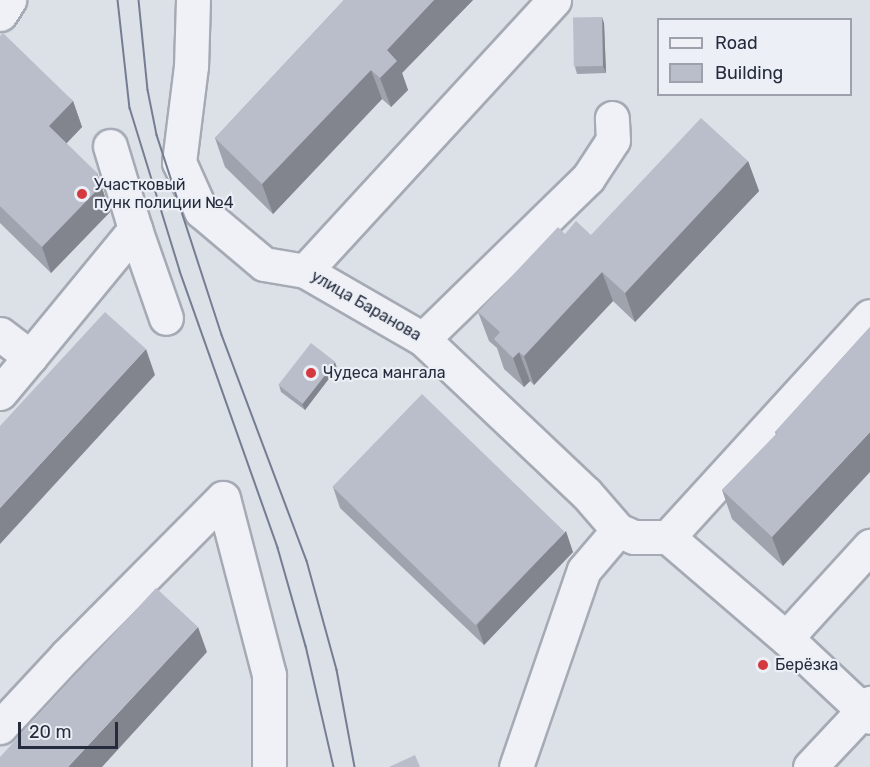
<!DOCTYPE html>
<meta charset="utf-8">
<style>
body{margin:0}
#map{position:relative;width:870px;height:767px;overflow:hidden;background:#dce0e7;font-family:Rubik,sans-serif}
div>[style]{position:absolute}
.roads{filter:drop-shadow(2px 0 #a5aab4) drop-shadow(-2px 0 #a5aab4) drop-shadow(0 2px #a5aab4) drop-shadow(0 -2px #a5aab4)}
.minor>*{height:33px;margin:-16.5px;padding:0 16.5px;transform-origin:16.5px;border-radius:16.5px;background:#eff1f6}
.tram>*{height:1.5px;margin:-0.75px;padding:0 0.75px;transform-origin:0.75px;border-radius:0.75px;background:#757d92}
.wall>*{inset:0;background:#9fa3ae}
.shaded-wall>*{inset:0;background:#82858d}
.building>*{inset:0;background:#b9beca;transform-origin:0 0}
.dots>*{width:16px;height:16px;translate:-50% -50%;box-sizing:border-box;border:3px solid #eceff5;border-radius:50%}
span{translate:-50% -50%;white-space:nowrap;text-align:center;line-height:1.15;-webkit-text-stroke:4.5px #eceff5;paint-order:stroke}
.poi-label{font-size:16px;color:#252c3e}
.left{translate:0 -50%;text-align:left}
.street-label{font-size:16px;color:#252c3e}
.legend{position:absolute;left:657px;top:18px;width:195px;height:78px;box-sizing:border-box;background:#eceff5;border:2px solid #9ca1ac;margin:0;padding:8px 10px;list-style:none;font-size:18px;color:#252c3e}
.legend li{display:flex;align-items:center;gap:12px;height:30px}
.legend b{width:30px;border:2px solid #9ca1ac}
.scale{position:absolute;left:18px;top:722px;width:100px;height:27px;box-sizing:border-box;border:3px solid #252c3e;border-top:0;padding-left:8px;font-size:18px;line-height:21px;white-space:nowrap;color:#252c3e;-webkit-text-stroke:4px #eceff5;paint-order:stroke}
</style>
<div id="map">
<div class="roads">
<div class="minor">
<i style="left:193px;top:0;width:66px;rotate:91.7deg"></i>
<i style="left:191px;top:66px;width:97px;rotate:97.1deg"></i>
<i style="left:179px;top:162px;width:54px;rotate:65.8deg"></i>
<i style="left:201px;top:211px;width:82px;rotate:40.1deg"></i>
<i style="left:264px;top:264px;width:42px;rotate:9.7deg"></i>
<i style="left:305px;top:271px;width:136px;rotate:30deg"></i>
<i style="left:423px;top:339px;width:224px;rotate:43.4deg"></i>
<i style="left:586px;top:493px;width:49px;rotate:49.1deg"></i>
<i style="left:618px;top:530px;width:17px;rotate:24deg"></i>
<i style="left:634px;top:537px;width:34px"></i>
<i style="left:0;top:14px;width:17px;rotate:-57deg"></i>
<i style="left:110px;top:146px;width:87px;rotate:73.2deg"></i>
<i style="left:305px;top:271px;width:368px;rotate:-47.4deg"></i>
<i style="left:0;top:334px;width:38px;rotate:37deg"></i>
<i style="left:30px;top:357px;width:166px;rotate:-50.6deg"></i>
<i style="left:135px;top:229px;width:94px;rotate:70.8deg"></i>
<i style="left:423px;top:339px;width:231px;rotate:-44.3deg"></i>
<i style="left:588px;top:178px;width:45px;rotate:-56.7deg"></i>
<i style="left:613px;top:140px;width:22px;rotate:-93deg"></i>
<i style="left:0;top:393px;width:47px;rotate:-50.2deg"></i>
<i style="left:223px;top:498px;width:183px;rotate:75.4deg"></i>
<i style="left:269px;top:675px;width:92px;rotate:90deg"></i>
<i style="left:668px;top:537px;width:299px;rotate:-47.6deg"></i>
<i style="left:668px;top:537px;width:155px;rotate:40.6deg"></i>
<i style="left:786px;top:638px;width:115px;rotate:43.2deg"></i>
<i style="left:786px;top:638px;width:125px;rotate:-47.6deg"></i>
<i style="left:0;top:727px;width:98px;rotate:-47.1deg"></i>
<i style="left:67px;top:655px;width:221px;rotate:-45.2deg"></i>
<i style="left:516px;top:767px;width:208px;rotate:-71deg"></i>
<i style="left:584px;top:570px;width:52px;rotate:-49.6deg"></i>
<i style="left:810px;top:767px;width:88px;rotate:-46.8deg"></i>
</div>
</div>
<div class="tram">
<i style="left:118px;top:0;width:109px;rotate:83.7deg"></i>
<i style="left:130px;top:108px;width:170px;rotate:72.9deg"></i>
<i style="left:180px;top:271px;width:294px;rotate:70.5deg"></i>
<i style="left:278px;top:548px;width:102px;rotate:74.1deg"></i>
<i style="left:306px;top:646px;width:124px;rotate:77deg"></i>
<i style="left:139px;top:0;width:90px;rotate:84.3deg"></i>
<i style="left:148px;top:90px;width:46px;rotate:78.7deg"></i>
<i style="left:157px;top:135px;width:210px;rotate:72deg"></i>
<i style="left:222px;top:335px;width:241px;rotate:69.4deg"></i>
<i style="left:307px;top:561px;width:113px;rotate:74.6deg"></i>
<i style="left:337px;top:670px;width:99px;rotate:79.5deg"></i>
</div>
<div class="wall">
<i style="clip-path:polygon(344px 0,473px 0,402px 73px,408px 90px,391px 107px,382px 99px,273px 214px,225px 167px,215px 138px)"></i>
<i style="clip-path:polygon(604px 23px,606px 73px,577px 74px,575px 67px)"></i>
<i style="clip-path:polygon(0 36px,73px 101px,82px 127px,66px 144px,97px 173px,110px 212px,51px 273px,0 223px)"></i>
<i style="clip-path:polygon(748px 161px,759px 191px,635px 322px,613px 301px,534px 385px,530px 381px,524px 387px,504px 369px,497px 348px,489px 341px,478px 312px,565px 234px,591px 235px)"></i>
<i style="clip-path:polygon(870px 327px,783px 566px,732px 519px,722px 490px,776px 435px,775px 432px)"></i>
<i style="clip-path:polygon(337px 368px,305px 410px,281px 392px,279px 385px)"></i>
<i style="clip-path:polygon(333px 487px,573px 552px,484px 645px,340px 508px)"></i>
</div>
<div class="shaded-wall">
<i style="clip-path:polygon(434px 0,473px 0,402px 73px,408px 90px,391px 107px,380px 78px,387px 50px)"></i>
<i style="clip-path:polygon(602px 17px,604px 23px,606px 73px,603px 66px)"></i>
<i style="clip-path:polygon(371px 70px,382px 99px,273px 214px,262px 184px)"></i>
<i style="clip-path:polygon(73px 101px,82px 127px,58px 152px,49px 126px)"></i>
<i style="clip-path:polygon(748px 161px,759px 191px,635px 322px,625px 293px)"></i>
<i style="clip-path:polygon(97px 173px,110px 212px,51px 273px,42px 247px)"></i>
<i style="clip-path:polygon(602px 272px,613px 301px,534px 385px,524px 356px)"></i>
<i style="clip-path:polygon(146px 349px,155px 375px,0 544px,0 508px)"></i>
<i style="clip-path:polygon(519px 352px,530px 381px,524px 387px,513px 358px)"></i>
<i style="clip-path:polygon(335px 362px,337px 368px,305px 410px,302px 404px)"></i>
<i style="clip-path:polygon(870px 432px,870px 472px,783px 566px,772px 537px)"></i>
<i style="clip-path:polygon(566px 531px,573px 552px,484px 645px,477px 625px)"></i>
<i style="clip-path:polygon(198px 627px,207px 652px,102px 767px,68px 767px)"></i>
</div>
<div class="building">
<i style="clip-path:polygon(344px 0,434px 0,387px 50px,397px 61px,380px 78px,371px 70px,262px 184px,215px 138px)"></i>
<i style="left:602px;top:17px;width:49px;height:29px;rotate:89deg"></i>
<i style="clip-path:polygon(3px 33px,73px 101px,49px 126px,97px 173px,101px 186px,42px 247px,0 206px,0 36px)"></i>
<i style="clip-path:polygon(701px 118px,748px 161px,625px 293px,602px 272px,524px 356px,519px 352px,513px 358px,494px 339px,500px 332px,478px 312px,558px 227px,565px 234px,576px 221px,591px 235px)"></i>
<i style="clip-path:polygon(105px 312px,146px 349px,0 508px,0 426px)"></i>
<i style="clip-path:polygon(870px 327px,870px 432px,772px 537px,722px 490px,777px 433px,775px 432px)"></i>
<i style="left:311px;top:343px;width:31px;height:53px;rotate:38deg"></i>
<i style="left:422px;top:394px;width:199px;height:129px;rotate:44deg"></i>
<i style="clip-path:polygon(156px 588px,198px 627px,68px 767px,0 767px,0 757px)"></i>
<i style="clip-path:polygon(415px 755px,420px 767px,389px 767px)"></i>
</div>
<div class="dots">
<i style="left:82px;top:194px;background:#d53940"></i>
<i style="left:311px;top:373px;background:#d53940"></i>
<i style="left:763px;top:665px;background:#d53940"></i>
</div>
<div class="poi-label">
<span class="left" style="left:94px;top:194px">Участковый<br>пунк полиции №4</span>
<span class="left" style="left:323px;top:373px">Чудеса мангала</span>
<span class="left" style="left:775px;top:665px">Берёзка</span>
</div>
<div class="street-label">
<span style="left:366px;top:306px;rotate:30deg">улица Баранова</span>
</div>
<ul class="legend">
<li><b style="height:8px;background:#eff1f6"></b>Road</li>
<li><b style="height:16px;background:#b9beca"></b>Building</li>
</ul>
<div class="scale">20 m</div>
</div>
